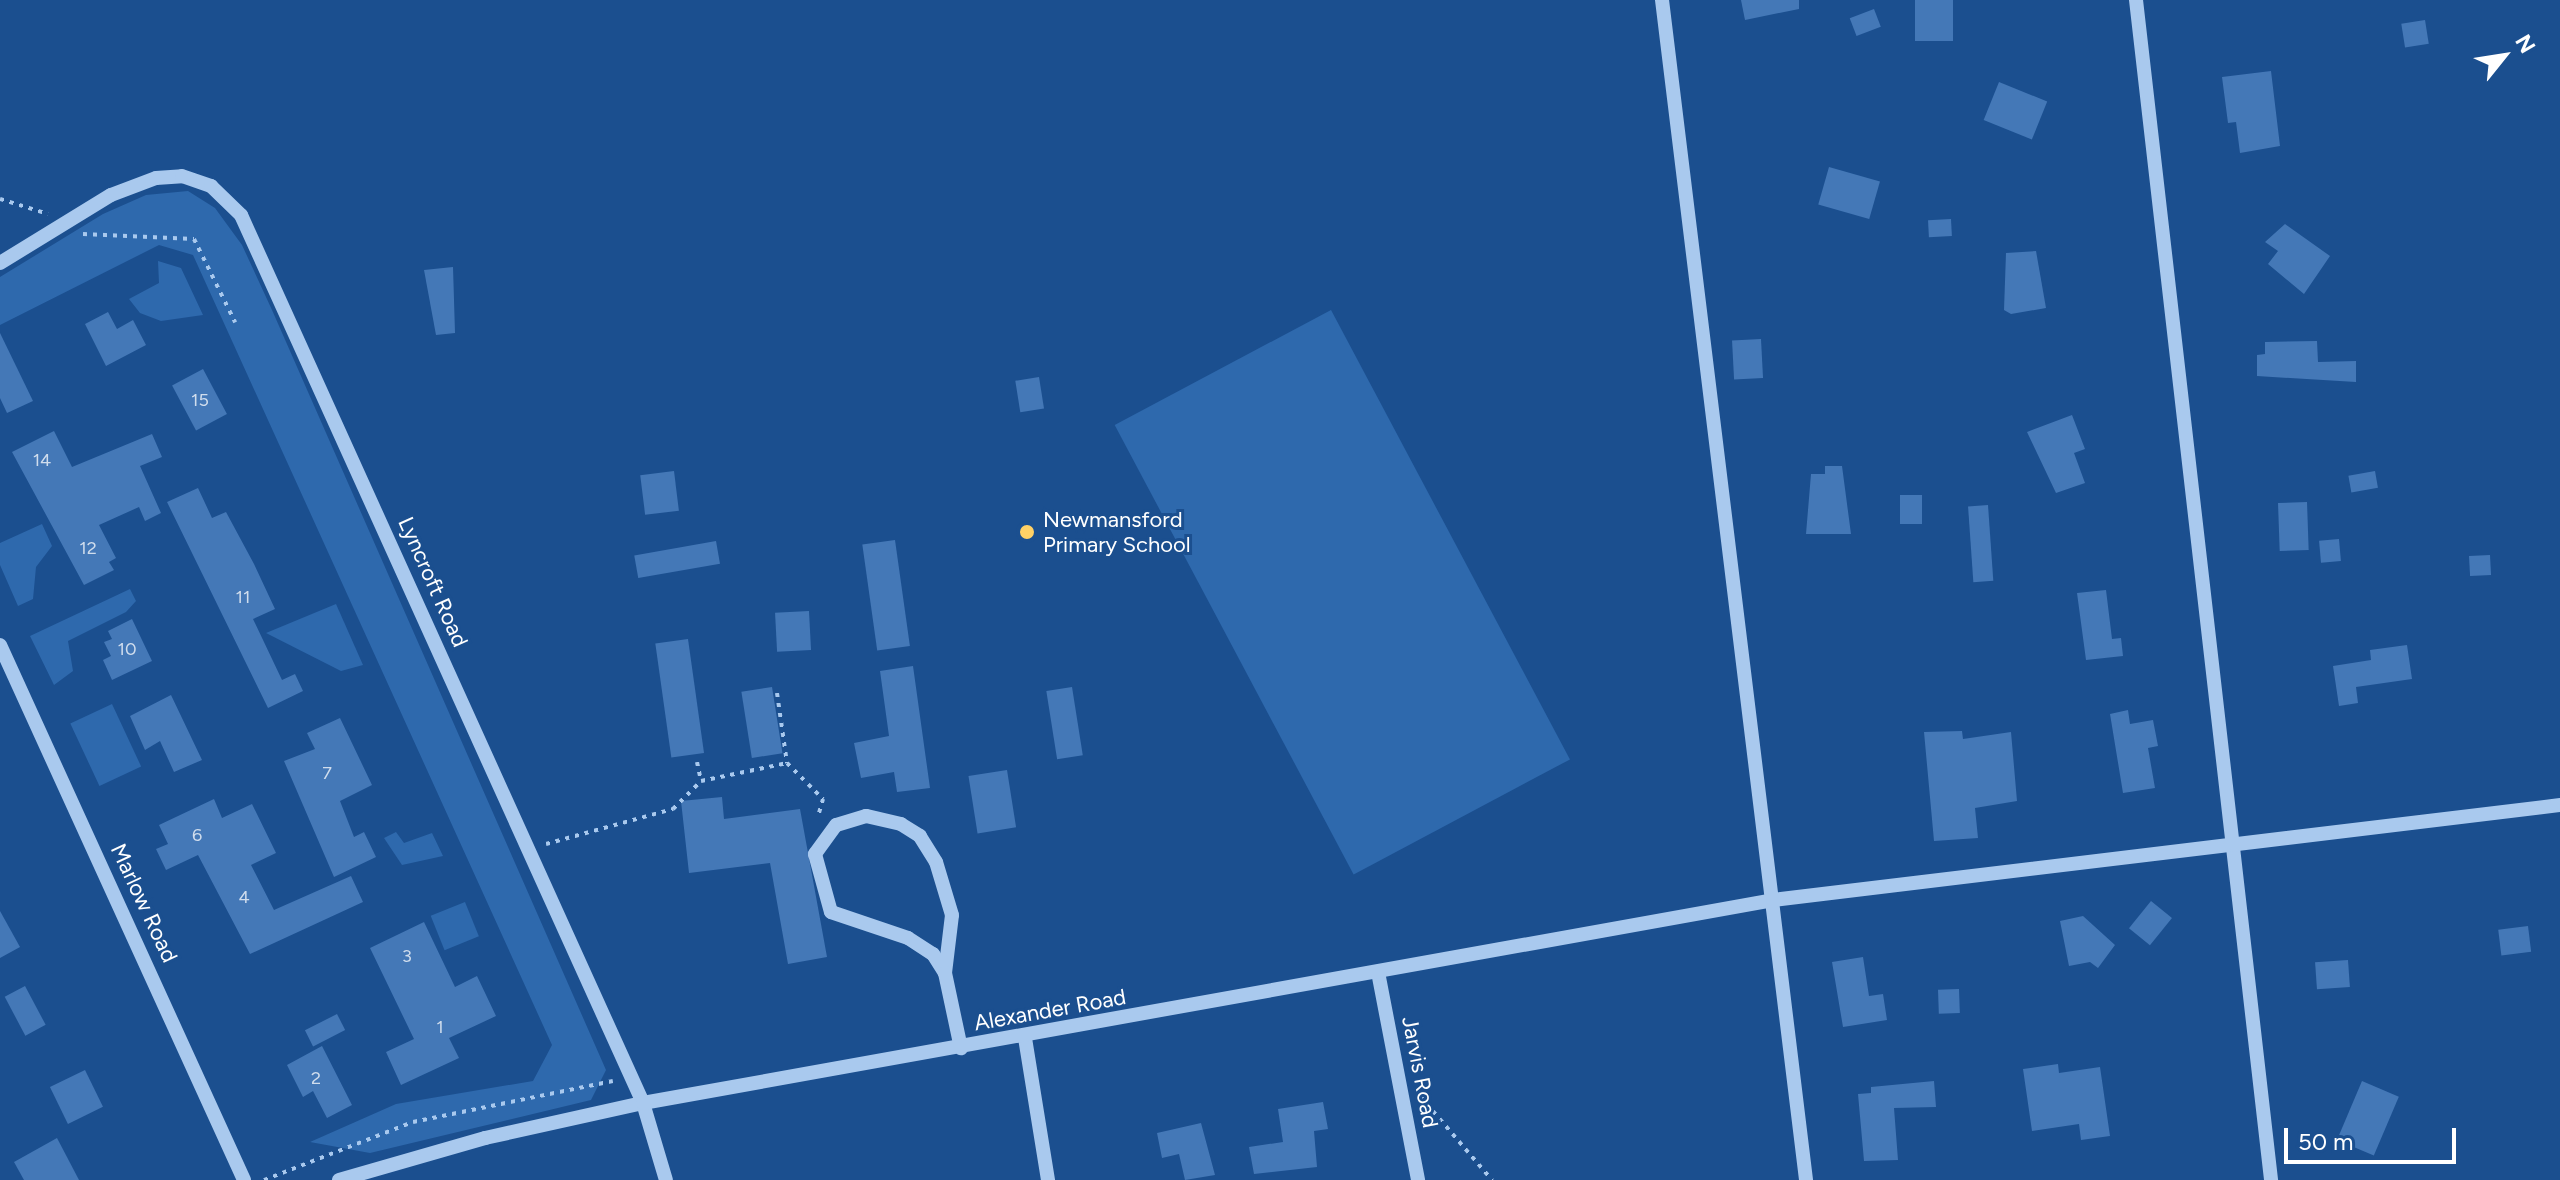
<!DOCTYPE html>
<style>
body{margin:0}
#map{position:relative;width:2560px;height:1180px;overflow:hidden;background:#1b4f8f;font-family:Figtree,sans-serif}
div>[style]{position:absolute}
.green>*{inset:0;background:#2e69ad;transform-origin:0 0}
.building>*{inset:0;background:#4478b7;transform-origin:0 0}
.path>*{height:4px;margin-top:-2px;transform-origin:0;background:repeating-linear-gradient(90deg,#a9c9ee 0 4px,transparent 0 10px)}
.minor>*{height:14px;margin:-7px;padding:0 7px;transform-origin:7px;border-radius:7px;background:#a9c9ee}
.dots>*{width:22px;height:22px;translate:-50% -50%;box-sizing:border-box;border:4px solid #1b4f8f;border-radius:50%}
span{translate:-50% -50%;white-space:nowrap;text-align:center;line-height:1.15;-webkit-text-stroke:6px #1b4f8f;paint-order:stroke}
.number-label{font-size:18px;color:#d0dded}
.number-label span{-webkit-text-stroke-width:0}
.poi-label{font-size:22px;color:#fff}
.left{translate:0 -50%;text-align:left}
.street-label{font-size:22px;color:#fff}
.north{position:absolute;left:2464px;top:16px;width:80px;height:80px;-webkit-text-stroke:6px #1b4f8f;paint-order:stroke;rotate:60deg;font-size:22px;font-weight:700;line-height:32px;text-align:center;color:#fff}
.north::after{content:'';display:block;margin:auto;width:28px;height:36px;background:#fff;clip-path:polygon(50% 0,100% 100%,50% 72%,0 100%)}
.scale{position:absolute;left:2284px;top:1128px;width:172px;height:36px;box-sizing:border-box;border:4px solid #fff;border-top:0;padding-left:10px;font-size:24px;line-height:28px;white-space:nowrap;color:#fff;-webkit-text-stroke:6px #1b4f8f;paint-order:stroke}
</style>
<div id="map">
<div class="green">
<i style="clip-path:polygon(188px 191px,215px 208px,242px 245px,272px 310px,606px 1070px,591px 1100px,370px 1153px,310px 1142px,396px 1104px,533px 1081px,552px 1045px,193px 255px,159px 245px,0 325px,0 277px,103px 214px,146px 195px)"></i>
<i style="clip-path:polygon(158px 261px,181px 268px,203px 315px,161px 321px,140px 313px,129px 299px,159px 283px)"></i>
<i style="left:1331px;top:310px;width:509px;height:245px;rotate:62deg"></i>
<i style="clip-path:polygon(42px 524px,52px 546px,36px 567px,33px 599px,18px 606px,0 565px,0 543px)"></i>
<i style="clip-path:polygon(130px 589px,136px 601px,126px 612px,68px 641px,73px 671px,54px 685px,30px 636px)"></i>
<i style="clip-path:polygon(336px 604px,363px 665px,341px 671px,266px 633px)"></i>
<i style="left:112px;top:704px;width:69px;height:46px;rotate:65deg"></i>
<i style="clip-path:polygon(396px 832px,404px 843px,432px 833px,443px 856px,402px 865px,384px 838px)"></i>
<i style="left:465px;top:902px;width:37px;height:37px;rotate:68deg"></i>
</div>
<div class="building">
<i style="clip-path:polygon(1741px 0,1799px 0,1799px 9px,1745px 20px)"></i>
<i style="left:1915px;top:0;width:38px;height:41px"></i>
<i style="left:1874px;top:9px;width:19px;height:26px;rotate:69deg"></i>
<i style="left:2425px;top:20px;width:24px;height:24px;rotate:81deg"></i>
<i style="clip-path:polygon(2271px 71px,2280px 146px,2240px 153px,2236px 122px,2228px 123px,2222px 77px)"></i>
<i style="left:1999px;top:82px;width:52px;height:41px;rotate:22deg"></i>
<i style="left:1829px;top:167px;width:53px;height:39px;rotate:16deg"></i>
<i style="left:1951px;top:219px;width:17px;height:23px;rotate:87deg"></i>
<i style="clip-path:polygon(2285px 224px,2330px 256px,2304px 294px,2268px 264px,2278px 251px,2265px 242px)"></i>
<i style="clip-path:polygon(2036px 251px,2046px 308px,2011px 314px,2004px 310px,2006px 253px)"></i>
<i style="clip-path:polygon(453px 267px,455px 333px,436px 335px,424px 270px)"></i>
<i style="clip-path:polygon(108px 312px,117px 329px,133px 320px,146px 345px,106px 366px,85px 324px)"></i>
<i style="clip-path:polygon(0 333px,33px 401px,7px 413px,0 398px)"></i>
<i style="left:1761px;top:339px;width:39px;height:29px;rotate:87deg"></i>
<i style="clip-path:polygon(2317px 341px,2318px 362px,2356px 361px,2356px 382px,2257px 376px,2257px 355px,2265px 354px,2265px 342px)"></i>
<i style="left:203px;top:369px;width:51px;height:35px;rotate:62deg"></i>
<i style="left:1039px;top:377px;width:32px;height:24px;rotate:81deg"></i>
<i style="clip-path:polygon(2072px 415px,2085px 449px,2074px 453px,2085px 483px,2056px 493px,2027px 432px)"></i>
<i style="clip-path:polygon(54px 431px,72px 467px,152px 434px,162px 457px,140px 466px,161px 513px,145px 521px,139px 507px,99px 525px,116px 558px,109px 562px,114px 570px,84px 585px,12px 452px)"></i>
<i style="clip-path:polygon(1825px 466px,1842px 466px,1851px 534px,1806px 534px,1811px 474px,1825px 474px)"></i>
<i style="left:674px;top:471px;width:40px;height:34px;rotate:83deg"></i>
<i style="left:2375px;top:471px;width:17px;height:27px;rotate:80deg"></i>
<i style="clip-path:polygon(198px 488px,212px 518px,226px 512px,254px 564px,275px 609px,253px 619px,282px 680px,295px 674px,303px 691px,268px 708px,167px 502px)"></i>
<i style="left:1900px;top:495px;width:22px;height:29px"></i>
<i style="left:2307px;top:502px;width:48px;height:29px;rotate:88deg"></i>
<i style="left:1988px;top:505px;width:76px;height:20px;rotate:86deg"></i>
<i style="left:2339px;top:539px;width:22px;height:20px;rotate:85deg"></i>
<i style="left:895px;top:540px;width:107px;height:33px;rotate:82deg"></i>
<i style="left:716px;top:541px;width:23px;height:83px;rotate:80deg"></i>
<i style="left:2490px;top:555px;width:20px;height:21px;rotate:87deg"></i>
<i style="clip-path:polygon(2106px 590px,2112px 639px,2121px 638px,2123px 656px,2086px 660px,2077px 593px)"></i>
<i style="left:809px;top:611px;width:39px;height:34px;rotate:87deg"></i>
<i style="clip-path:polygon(132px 619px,152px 661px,112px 680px,103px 660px,111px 656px,104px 642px,112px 639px,108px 631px)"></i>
<i style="left:688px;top:639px;width:115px;height:33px;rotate:82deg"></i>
<i style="clip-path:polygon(2407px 645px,2412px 679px,2356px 687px,2358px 703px,2339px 706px,2333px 666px,2371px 660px,2370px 650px)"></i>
<i style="clip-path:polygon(913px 666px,930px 788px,897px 792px,894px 772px,861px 778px,854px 743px,889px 736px,880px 671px)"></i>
<i style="left:772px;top:687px;width:67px;height:31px;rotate:81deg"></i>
<i style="left:1072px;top:687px;width:69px;height:26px;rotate:81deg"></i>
<i style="clip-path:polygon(171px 695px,202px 760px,174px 772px,160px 741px,145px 750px,130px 716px)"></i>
<i style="clip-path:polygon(2128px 710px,2130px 724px,2153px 720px,2158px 746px,2148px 748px,2155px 788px,2123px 793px,2110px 714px)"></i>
<i style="clip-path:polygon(340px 718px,372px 785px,340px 801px,354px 837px,364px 832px,376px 857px,334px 877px,284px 761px,315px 749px,307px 733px)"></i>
<i style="clip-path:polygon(1962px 731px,1963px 739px,2011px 732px,2017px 801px,1975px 808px,1978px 838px,1934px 841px,1924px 732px)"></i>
<i style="left:1007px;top:770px;width:58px;height:39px;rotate:81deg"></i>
<i style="clip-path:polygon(722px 797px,724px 819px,800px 809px,827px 957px,788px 964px,770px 863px,689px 873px,681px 801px)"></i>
<i style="clip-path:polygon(214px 799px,222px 818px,252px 804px,276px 853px,251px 865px,274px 910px,351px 876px,363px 902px,250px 954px,198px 855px,166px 870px,156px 849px,168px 844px,159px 825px)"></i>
<i style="left:2151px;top:901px;width:27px;height:35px;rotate:39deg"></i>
<i style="clip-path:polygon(0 911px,20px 947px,0 958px)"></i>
<i style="clip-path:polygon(2083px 916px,2115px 945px,2098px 968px,2090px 962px,2069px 966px,2060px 921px)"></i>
<i style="clip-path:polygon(424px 922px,455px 987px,477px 976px,496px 1016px,449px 1038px,459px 1058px,401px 1085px,386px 1052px,414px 1039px,370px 948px)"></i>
<i style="left:2528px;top:926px;width:26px;height:30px;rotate:83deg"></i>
<i style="clip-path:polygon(1863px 957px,1869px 996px,1883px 994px,1887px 1020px,1843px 1027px,1832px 962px)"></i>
<i style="left:2348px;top:960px;width:27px;height:33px;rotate:86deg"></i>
<i style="left:25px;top:986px;width:44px;height:23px;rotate:62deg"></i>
<i style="left:1959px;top:989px;width:24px;height:21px;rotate:88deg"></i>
<i style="left:337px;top:1014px;width:18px;height:36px;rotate:63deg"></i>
<i style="clip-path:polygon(322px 1046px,352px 1105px,327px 1118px,313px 1091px,303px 1097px,287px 1065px)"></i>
<i style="clip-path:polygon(2058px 1064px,2059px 1073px,2100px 1067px,2110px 1136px,2081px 1140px,2079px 1124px,2032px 1131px,2023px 1069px)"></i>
<i style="left:85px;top:1070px;width:41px;height:39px;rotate:64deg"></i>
<i style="clip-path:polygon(1934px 1081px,1936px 1107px,1894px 1108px,1898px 1160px,1864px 1161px,1858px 1094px,1871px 1093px,1871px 1087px)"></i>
<i style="left:2362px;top:1081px;width:40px;height:64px;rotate:23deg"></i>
<i style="clip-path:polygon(1323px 1102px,1328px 1129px,1314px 1131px,1317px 1167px,1254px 1174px,1249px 1147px,1283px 1142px,1278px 1109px)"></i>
<i style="clip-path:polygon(1201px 1123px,1215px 1175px,1185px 1180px,1179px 1154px,1162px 1158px,1157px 1133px)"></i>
<i style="clip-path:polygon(57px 1138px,79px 1180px,24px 1180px,14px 1162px)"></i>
</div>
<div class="path">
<i style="left:0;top:199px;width:50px;rotate:17.4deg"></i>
<i style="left:83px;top:234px;width:111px;rotate:2.6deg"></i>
<i style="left:194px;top:239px;width:93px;rotate:63.7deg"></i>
<i style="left:777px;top:693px;width:71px;rotate:81.9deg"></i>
<i style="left:697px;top:762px;width:19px;rotate:78deg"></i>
<i style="left:546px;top:844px;width:132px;rotate:-15.4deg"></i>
<i style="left:673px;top:809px;width:40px;rotate:-45deg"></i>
<i style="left:701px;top:781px;width:88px;rotate:-11.8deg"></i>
<i style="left:787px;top:763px;width:51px;rotate:45deg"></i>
<i style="left:823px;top:799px;width:18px;rotate:106deg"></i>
<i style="left:1420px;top:1096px;width:111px;rotate:49.4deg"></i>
<i style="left:264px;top:1180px;width:160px;rotate:-21.3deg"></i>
<i style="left:413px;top:1122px;width:204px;rotate:-11.6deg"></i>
</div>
<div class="minor">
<i style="left:1662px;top:0;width:1189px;rotate:83.04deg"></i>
<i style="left:2136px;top:0;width:1188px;rotate:83.47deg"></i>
<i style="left:0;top:263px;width:130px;rotate:-31.5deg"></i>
<i style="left:111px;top:195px;width:48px;rotate:-20.7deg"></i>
<i style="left:156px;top:178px;width:26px;rotate:-4deg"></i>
<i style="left:182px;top:176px;width:31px;rotate:19deg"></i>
<i style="left:211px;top:186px;width:42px;rotate:44deg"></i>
<i style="left:241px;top:215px;width:975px;rotate:65.64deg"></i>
<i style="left:643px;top:1103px;width:80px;rotate:73.4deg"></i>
<i style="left:0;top:645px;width:588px;rotate:65.48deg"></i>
<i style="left:1378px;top:972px;width:212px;rotate:79.1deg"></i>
<i style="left:945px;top:973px;width:58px;rotate:-83.1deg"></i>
<i style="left:952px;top:915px;width:55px;rotate:-106.8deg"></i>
<i style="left:936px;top:862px;width:31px;rotate:-122deg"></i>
<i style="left:920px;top:836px;width:22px;rotate:-148deg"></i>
<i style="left:901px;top:824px;width:36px;rotate:-167deg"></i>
<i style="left:866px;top:816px;width:31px;rotate:163deg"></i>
<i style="left:836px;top:825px;width:36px;rotate:126deg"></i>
<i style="left:815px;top:854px;width:60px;rotate:74.6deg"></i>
<i style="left:831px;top:912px;width:81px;rotate:18.7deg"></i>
<i style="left:908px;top:938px;width:30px;rotate:33deg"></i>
<i style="left:933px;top:954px;width:22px;rotate:58deg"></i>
<i style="left:945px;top:973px;width:77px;rotate:78deg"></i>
<i style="left:1025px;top:1038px;width:144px;rotate:80.8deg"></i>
<i style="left:339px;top:1180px;width:152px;rotate:-16deg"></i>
<i style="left:485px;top:1138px;width:162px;rotate:-12.5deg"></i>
<i style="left:643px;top:1103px;width:1148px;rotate:-10.18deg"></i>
<i style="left:1773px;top:900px;width:793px;rotate:-6.88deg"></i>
</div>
<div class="dots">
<i style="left:1027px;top:532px;background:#ffd166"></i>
</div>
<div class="number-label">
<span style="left:200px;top:400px">15</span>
<span style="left:42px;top:460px">14</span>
<span style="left:88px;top:548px">12</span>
<span style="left:243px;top:597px">11</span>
<span style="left:127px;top:649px">10</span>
<span style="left:327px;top:773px">7</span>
<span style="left:197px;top:835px">6</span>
<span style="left:244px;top:897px">4</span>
<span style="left:407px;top:956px">3</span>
<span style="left:440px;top:1027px">1</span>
<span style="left:316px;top:1078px">2</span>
</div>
<div class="poi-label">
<span class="left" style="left:1043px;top:532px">Newmansford<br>Primary School</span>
</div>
<div class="street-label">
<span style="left:433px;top:582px;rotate:66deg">Lyncroft Road</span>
<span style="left:144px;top:903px;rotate:65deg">Marlow Road</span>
<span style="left:1050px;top:1010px;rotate:-10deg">Alexander Road</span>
<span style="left:1420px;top:1072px;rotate:79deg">Jarvis Road</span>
</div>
<div class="north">N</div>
<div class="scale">50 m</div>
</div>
